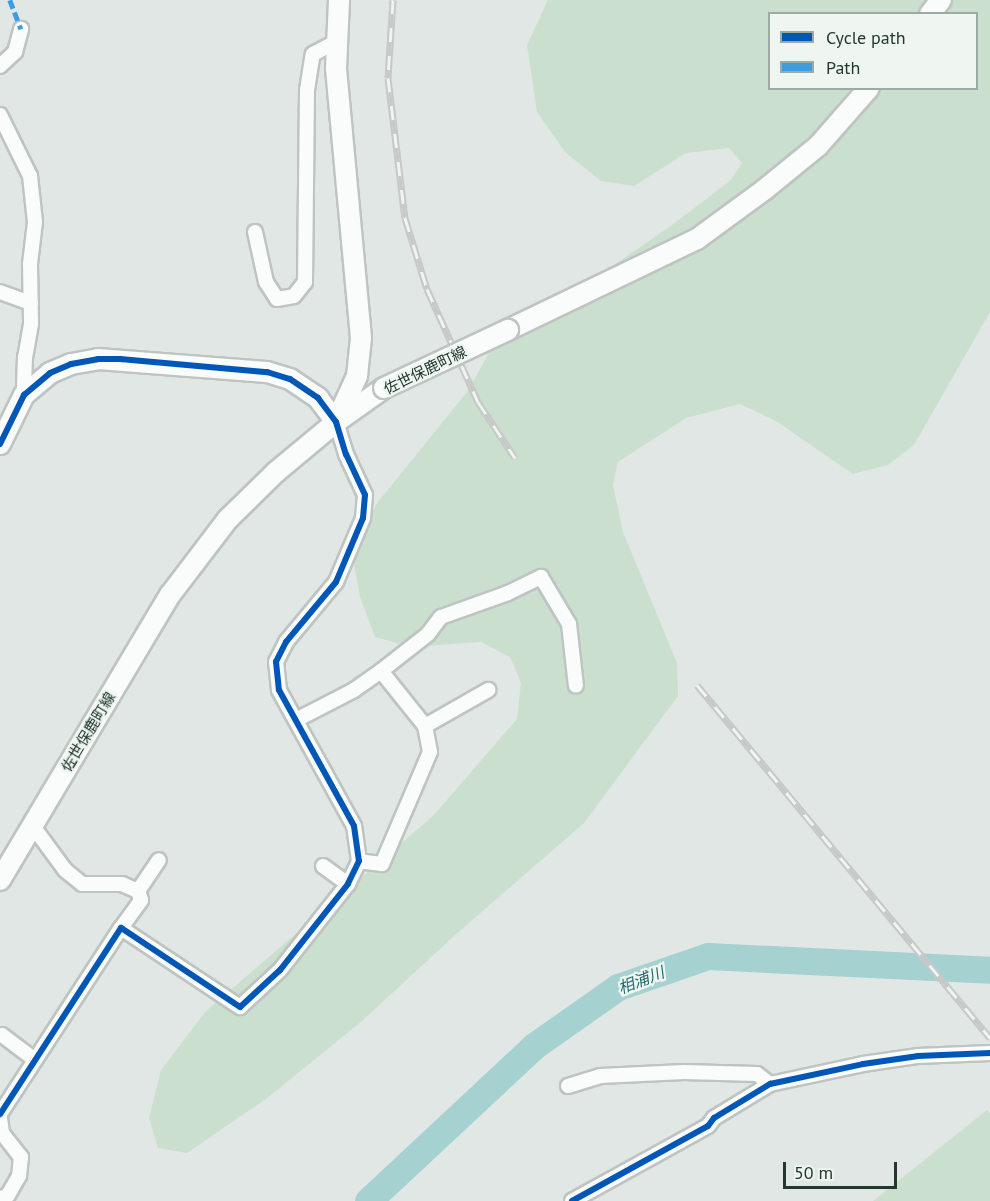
<!DOCTYPE html>
<meta charset="utf-8">
<style>
body{margin:0}
#map{position:relative;width:990px;height:1201px;overflow:hidden;background:#e1e7e4;font-family:"PT Sans","Noto Sans JP",sans-serif}
div>[style]{position:absolute}
.green>*{inset:0;background:#cbdfcf}
.river>*{height:27px;margin:-13.5px;padding:0 13.5px;transform-origin:13.5px;border-radius:13.5px;background:#a5d1d1}
.roads{filter:drop-shadow(2px 0 #bec4c1) drop-shadow(-2px 0 #bec4c1) drop-shadow(0 2px #bec4c1) drop-shadow(0 -2px #bec4c1)}
.street>*{height:14px;margin:-7px;padding:0 7px;transform-origin:7px;border-radius:7px;background:#fafbfb}
.secondary>*{height:20px;margin:-10px;padding:0 10px;transform-origin:10px;border-radius:10px;background:#fafbfb}
.rail>*{height:7px;margin-top:-3.5px;transform-origin:0;background:repeating-linear-gradient(90deg,#eff6f1 0 14px,#c6c9c8 0 28px);box-sizing:border-box;border-block:2px solid #c6c9c8}
.bridges{filter:drop-shadow(2px 0 #bec4c1) drop-shadow(-2px 0 #bec4c1) drop-shadow(0 2px #bec4c1) drop-shadow(0 -2px #bec4c1)}
.secondary-bridge>*{height:20px;margin:-10px;padding:0 10px;transform-origin:10px;border-radius:10px;background:#fafbfb}
.quiet>*{height:4.5px;margin-top:-2.25px;transform-origin:0;background:repeating-linear-gradient(90deg,#3c9ee1 0 9px,transparent 0 13.5px)}
.cycleway>*{height:6px;margin:-3px;padding:0 3px;transform-origin:3px;border-radius:3px;background:#0057b8}
span{translate:-50% -50%;white-space:nowrap;text-align:center;line-height:1.15;-webkit-text-stroke:4.5px #eff6f1;paint-order:stroke}
.street-label{font-size:15px;color:#22372e}
.water-label{font-size:16px;color:#22696c;font-style:italic}
.legend{position:absolute;left:768px;top:12px;width:210px;height:78px;box-sizing:border-box;background:#eff6f1;border:2px solid #9daaa3;margin:0;padding:8px 10px;list-style:none;font-size:18px;color:#22372e}
.legend li{display:flex;align-items:center;gap:12px;height:30px}
.legend b{width:30px;border:2px solid #9daaa3}
.scale{position:absolute;left:783px;top:1162px;width:114px;height:27px;box-sizing:border-box;border:3px solid #22372e;border-top:0;padding-left:8px;font-size:18px;line-height:21px;white-space:nowrap;color:#22372e;-webkit-text-stroke:4px #eff6f1;paint-order:stroke}
</style>
<div id="map">
<div class="green">
<i style="clip-path:polygon(evenodd,548px 0,990px 0,990px 312px,914px 445px,888px 465px,853px 474px,776px 421px,740px 404px,686px 418px,618px 462px,613px 485px,623px 532px,677px 663px,678px 696px,584px 823px,454px 936px,362px 1021px,266px 1099px,187px 1153px,158px 1148px,149px 1118px,161px 1070px,206px 1011px,433px 816px,517px 719px,521px 683px,510px 657px,481px 642px,411px 647px,375px 637px,360px 597px,351px 547px,378px 502px,467px 392px,490px 351px,672px 225px,730px 181px,742px 163px,729px 148px,686px 153px,634px 186px,601px 181px,566px 153px,537px 112px,527px 45px,548px 0,770px 14px,976px 14px,976px 88px,770px 88px,770px 14px)"></i>
<i style="clip-path:polygon(987px 1110px,990px 1114px,990px 1201px,873px 1201px)"></i>
</div>
<div class="river">
<i style="left:368px;top:1201px;width:227px;rotate:-43deg"></i>
<i style="left:534px;top:1046px;width:103px;rotate:-35.1deg"></i>
<i style="left:618px;top:987px;width:95px;rotate:-19deg"></i>
<i style="left:708px;top:956px;width:282px;rotate:2.8deg"></i>
</div>
<div class="roads">
<div class="street">
<i style="left:0;top:66px;width:21px;rotate:-43deg"></i>
<i style="left:15px;top:52px;width:24px;rotate:-75deg"></i>
<i style="left:0;top:115px;width:68px;rotate:63.8deg"></i>
<i style="left:30px;top:176px;width:46px;rotate:83.8deg"></i>
<i style="left:35px;top:222px;width:42px;rotate:96.8deg"></i>
<i style="left:30px;top:264px;width:60px;rotate:89deg"></i>
<i style="left:31px;top:324px;width:34px;rotate:100deg"></i>
<i style="left:25px;top:357px;width:38px;rotate:92deg"></i>
<i style="left:255px;top:232px;width:51px;rotate:77.6deg"></i>
<i style="left:266px;top:282px;width:20px;rotate:57deg"></i>
<i style="left:277px;top:299px;width:17px;rotate:-10deg"></i>
<i style="left:294px;top:296px;width:18px;rotate:-52deg"></i>
<i style="left:305px;top:282px;width:192px;rotate:-89.4deg"></i>
<i style="left:307px;top:90px;width:36px;rotate:-81deg"></i>
<i style="left:313px;top:54px;width:27px;rotate:-28deg"></i>
<i style="left:0;top:292px;width:33px;rotate:20deg"></i>
<i style="left:381px;top:671px;width:60px;rotate:-38.2deg"></i>
<i style="left:428px;top:634px;width:21px;rotate:-53deg"></i>
<i style="left:441px;top:617px;width:71px;rotate:-19.7deg"></i>
<i style="left:508px;top:593px;width:37px;rotate:-26deg"></i>
<i style="left:541px;top:577px;width:55px;rotate:59.2deg"></i>
<i style="left:569px;top:624px;width:62px;rotate:83.6deg"></i>
<i style="left:296px;top:720px;width:65px;rotate:-27.3deg"></i>
<i style="left:354px;top:690px;width:33px;rotate:-35deg"></i>
<i style="left:381px;top:671px;width:70px;rotate:51.3deg"></i>
<i style="left:425px;top:726px;width:26px;rotate:79deg"></i>
<i style="left:430px;top:752px;width:122px;rotate:113.2deg"></i>
<i style="left:382px;top:864px;width:23px;rotate:-173deg"></i>
<i style="left:425px;top:726px;width:73px;rotate:-29.7deg"></i>
<i style="left:32px;top:825px;width:56px;rotate:53.7deg"></i>
<i style="left:65px;top:870px;width:22px;rotate:39deg"></i>
<i style="left:82px;top:884px;width:40px"></i>
<i style="left:122px;top:884px;width:17px;rotate:24deg"></i>
<i style="left:323px;top:866px;width:31px;rotate:36deg"></i>
<i style="left:121px;top:928px;width:34px;rotate:-54deg"></i>
<i style="left:141px;top:900px;width:9px;rotate:-108deg"></i>
<i style="left:138px;top:891px;width:37px;rotate:-56deg"></i>
<i style="left:2px;top:1035px;width:41px;rotate:37.1deg"></i>
<i style="left:568px;top:1086px;width:34px;rotate:-17deg"></i>
<i style="left:600px;top:1076px;width:84px;rotate:-2.7deg"></i>
<i style="left:684px;top:1072px;width:73px;rotate:1.6deg"></i>
<i style="left:757px;top:1074px;width:16px;rotate:38deg"></i>
<i style="left:0;top:1114px;width:222px;rotate:-57deg"></i>
<i style="left:121px;top:928px;width:143px;rotate:33.6deg"></i>
<i style="left:240px;top:1007px;width:54px;rotate:-42.8deg"></i>
<i style="left:280px;top:970px;width:110px;rotate:-51.7deg"></i>
<i style="left:348px;top:884px;width:25px;rotate:-64deg"></i>
<i style="left:359px;top:861px;width:35px;rotate:-98deg"></i>
<i style="left:354px;top:826px;width:155px;rotate:-118.9deg"></i>
<i style="left:279px;top:690px;width:28px;rotate:-96deg"></i>
<i style="left:276px;top:662px;width:22px;rotate:-63deg"></i>
<i style="left:286px;top:642px;width:78px;rotate:-50.2deg"></i>
<i style="left:336px;top:582px;width:69px;rotate:-67.1deg"></i>
<i style="left:363px;top:518px;width:23px;rotate:-85deg"></i>
<i style="left:365px;top:495px;width:45px;rotate:-114.9deg"></i>
<i style="left:346px;top:454px;width:34px;rotate:-107deg"></i>
<i style="left:0;top:1118px;width:15px;rotate:82deg"></i>
<i style="left:2px;top:1133px;width:31px;rotate:52deg"></i>
<i style="left:21px;top:1157px;width:19px;rotate:96deg"></i>
<i style="left:19px;top:1176px;width:22px;rotate:120deg"></i>
<i style="left:8px;top:1195px;width:9px;rotate:153deg"></i>
<i style="left:572px;top:1201px;width:155px;rotate:-28.9deg"></i>
<i style="left:708px;top:1126px;width:10px;rotate:-53deg"></i>
<i style="left:714px;top:1118px;width:66px;rotate:-31.3deg"></i>
<i style="left:770px;top:1084px;width:95px;rotate:-12.1deg"></i>
<i style="left:863px;top:1064px;width:56px;rotate:-8.3deg"></i>
<i style="left:918px;top:1056px;width:72px;rotate:-2.4deg"></i>
</div>
<div class="secondary">
<i style="left:930px;top:14px;width:18px;rotate:-52deg"></i>
<i style="left:508px;top:330px;width:210px;rotate:-25.7deg"></i>
<i style="left:697px;top:239px;width:83px;rotate:-36.2deg"></i>
<i style="left:764px;top:190px;width:70px;rotate:-39.2deg"></i>
<i style="left:818px;top:146px;width:77px;rotate:-48.7deg"></i>
<i style="left:0;top:444px;width:55px;rotate:-63.9deg"></i>
<i style="left:24px;top:395px;width:34px;rotate:-40deg"></i>
<i style="left:50px;top:373px;width:23px;rotate:-23deg"></i>
<i style="left:71px;top:364px;width:27px;rotate:-10deg"></i>
<i style="left:98px;top:359px;width:169px;rotate:4.4deg"></i>
<i style="left:267px;top:372px;width:24px;rotate:17deg"></i>
<i style="left:290px;top:379px;width:34px;rotate:34deg"></i>
<i style="left:318px;top:398px;width:30px;rotate:53deg"></i>
<i style="left:336px;top:422px;width:51px;rotate:-65.5deg"></i>
<i style="left:357px;top:376px;width:38px;rotate:-84deg"></i>
<i style="left:361px;top:338px;width:270px;rotate:-95.3deg"></i>
<i style="left:336px;top:69px;width:69px;rotate:-87.5deg"></i>
<i style="left:0;top:880px;width:332px;rotate:-59.2deg"></i>
<i style="left:170px;top:595px;width:96px;rotate:-52.7deg"></i>
<i style="left:228px;top:519px;width:67px;rotate:-44.4deg"></i>
<i style="left:276px;top:472px;width:78px;rotate:-39.8deg"></i>
<i style="left:336px;top:422px;width:59px;rotate:-35.3deg"></i>
</div>
</div>
<div class="rail">
<i style="left:393px;top:0;width:78px;rotate:93.7deg"></i>
<i style="left:388px;top:78px;width:141px;rotate:83.1deg"></i>
<i style="left:405px;top:218px;width:74px;rotate:72.8deg"></i>
<i style="left:427px;top:289px;width:124px;rotate:65.7deg"></i>
<i style="left:478px;top:402px;width:67px;rotate:56.5deg"></i>
<i style="left:697px;top:685px;width:459px;rotate:50.3deg"></i>
</div>
<div class="bridges">
<div class="secondary-bridge">
<i style="left:384px;top:388px;width:137px;rotate:-25.1deg"></i>
</div>
</div>
<div class="quiet">
<i style="left:10px;top:0;width:31px;rotate:69deg"></i>
</div>
<div class="cycleway">
<i style="left:0;top:444px;width:55px;rotate:-63.9deg"></i>
<i style="left:24px;top:395px;width:34px;rotate:-40deg"></i>
<i style="left:50px;top:373px;width:23px;rotate:-23deg"></i>
<i style="left:71px;top:364px;width:27px;rotate:-10deg"></i>
<i style="left:98px;top:359px;width:22px"></i>
<i style="left:120px;top:359px;width:148px;rotate:5.1deg"></i>
<i style="left:267px;top:372px;width:24px;rotate:17deg"></i>
<i style="left:290px;top:379px;width:34px;rotate:34deg"></i>
<i style="left:318px;top:398px;width:30px;rotate:53deg"></i>
<i style="left:336px;top:422px;width:34px;rotate:73deg"></i>
<i style="left:346px;top:454px;width:45px;rotate:65.1deg"></i>
<i style="left:365px;top:495px;width:23px;rotate:95deg"></i>
<i style="left:363px;top:518px;width:69px;rotate:112.9deg"></i>
<i style="left:336px;top:582px;width:78px;rotate:129.8deg"></i>
<i style="left:286px;top:642px;width:22px;rotate:117deg"></i>
<i style="left:276px;top:662px;width:28px;rotate:84deg"></i>
<i style="left:279px;top:690px;width:155px;rotate:61.1deg"></i>
<i style="left:354px;top:826px;width:35px;rotate:82deg"></i>
<i style="left:359px;top:861px;width:25px;rotate:116deg"></i>
<i style="left:348px;top:884px;width:110px;rotate:128.3deg"></i>
<i style="left:280px;top:970px;width:54px;rotate:137.2deg"></i>
<i style="left:240px;top:1007px;width:143px;rotate:-146.4deg"></i>
<i style="left:121px;top:928px;width:222px;rotate:123deg"></i>
<i style="left:572px;top:1201px;width:155px;rotate:-28.9deg"></i>
<i style="left:708px;top:1126px;width:10px;rotate:-53deg"></i>
<i style="left:714px;top:1118px;width:66px;rotate:-31.3deg"></i>
<i style="left:770px;top:1084px;width:95px;rotate:-12.1deg"></i>
<i style="left:863px;top:1064px;width:56px;rotate:-8.3deg"></i>
<i style="left:918px;top:1056px;width:72px;rotate:-2.4deg"></i>
</div>
<div class="street-label">
<span style="left:425px;top:370px;rotate:-26deg">佐世保鹿町線</span>
<span style="left:88px;top:732px;rotate:-59deg">佐世保鹿町線</span>
</div>
<div class="water-label">
<span style="left:641px;top:980px;rotate:-21deg">相浦川</span>
</div>
<ul class="legend">
<li><b style="height:8px;background:#0057b8"></b>Cycle path</li>
<li><b style="height:8px;background:#3c9ee1"></b>Path</li>
</ul>
<div class="scale">50 m</div>
</div>
